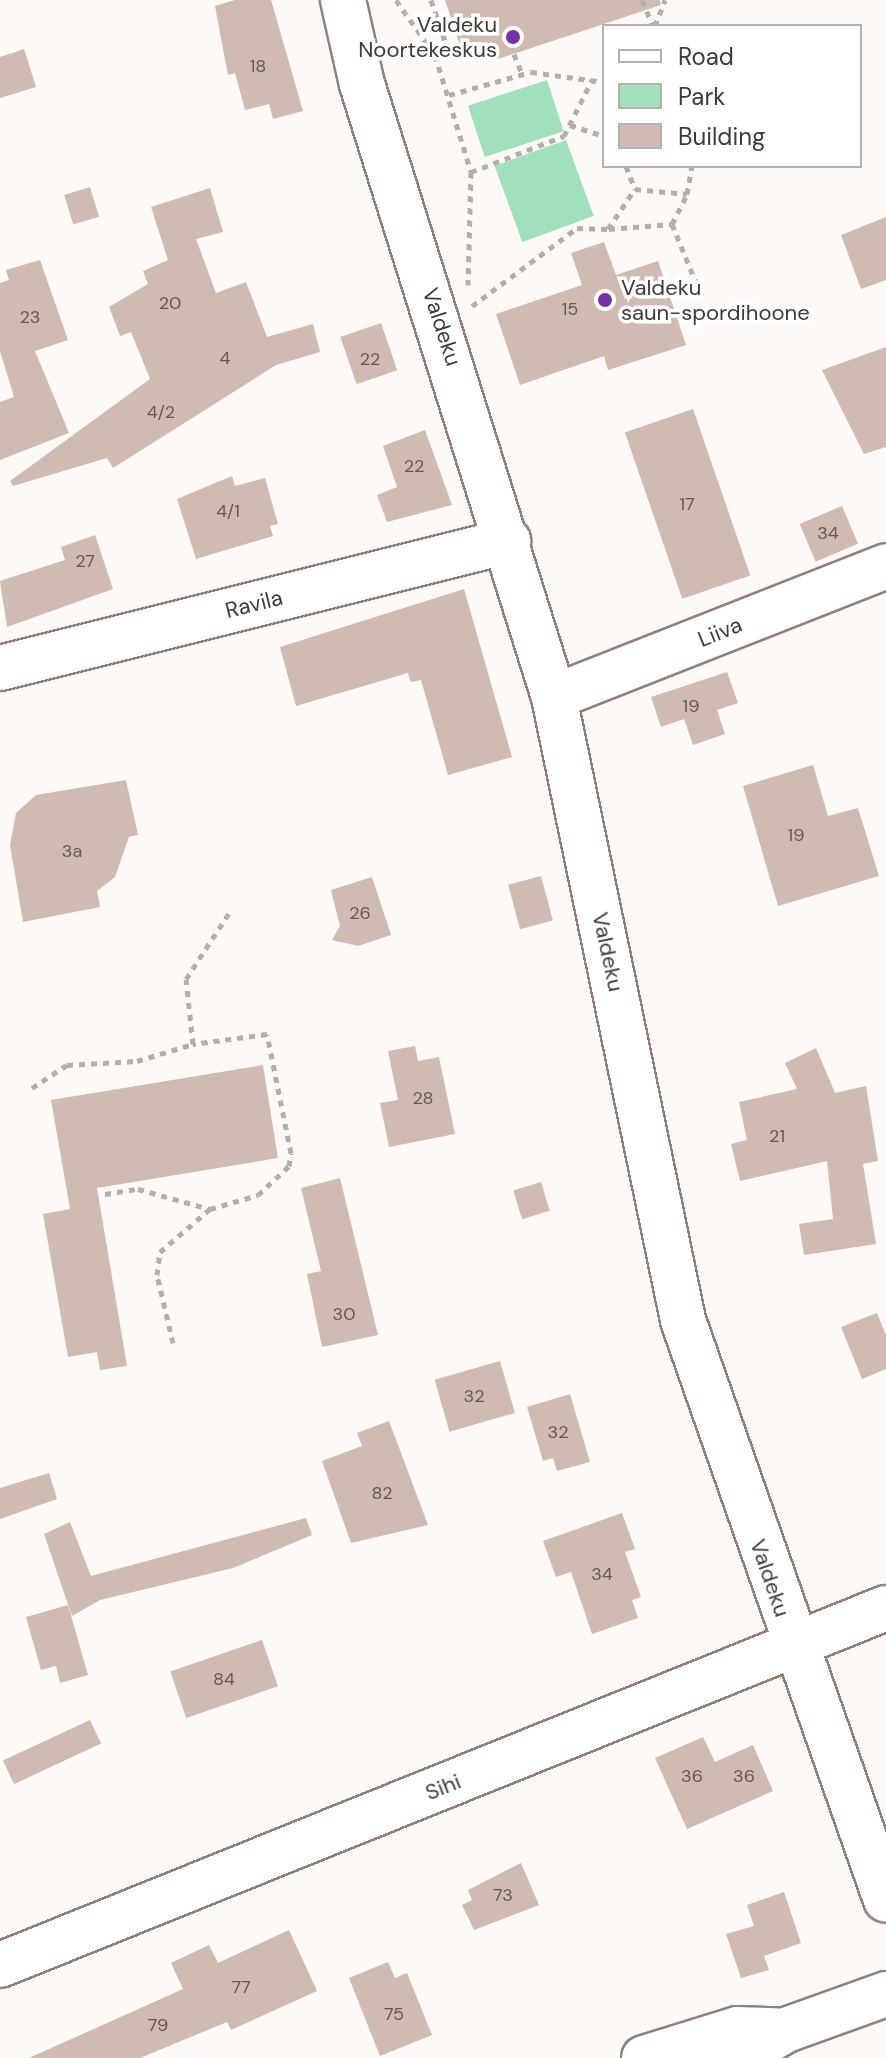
<!DOCTYPE html>
<style>
body{margin:0}
#map{position:relative;width:886px;height:2058px;overflow:hidden;background:#fdf9f7;font-family:"DM Sans",sans-serif}
div>[style]{position:absolute}
.green>*{inset:0;background:#a0e0bd;transform-origin:0 0}
.building>*{inset:0;background:#cfbbb1;transform-origin:0 0}
.path>*{height:5px;margin-top:-2.5px;transform-origin:0;background:repeating-linear-gradient(90deg,#b3aeab 0 6px,transparent 0 12px)}
.roads{filter:drop-shadow(2px 0 #928076) drop-shadow(-2px 0 #928076) drop-shadow(0 2px #928076) drop-shadow(0 -2px #928076)}
.minor>*{height:44px;margin:-22px;padding:0 22px;transform-origin:22px;border-radius:22px;background:#fff}
.dots>*{width:22px;height:22px;translate:-50% -50%;box-sizing:border-box;border:4px solid #fff;border-radius:50%}
span{translate:-50% -50%;white-space:nowrap;text-align:center;line-height:1.15;-webkit-text-stroke:7px #fff;paint-order:stroke}
.number-label{font-size:18px;color:#645a54}
.number-label span{-webkit-text-stroke-width:0}
.poi-label{font-size:22px;color:#413935}
.right{translate:-100% -50%;text-align:right}
.left{translate:0 -50%;text-align:left}
.street-label{font-size:22px;color:#413935}
.legend{position:absolute;left:602px;top:24px;width:260px;height:144px;box-sizing:border-box;background:#fff;border:2px solid #b3b0ae;margin:0;padding:10px 14px;list-style:none;font-size:24px;color:#413935}
.legend li{display:flex;align-items:center;gap:16px;height:40px}
.legend b{width:40px;border:2px solid #b3b0ae}
</style>
<div id="map">
<div class="green">
<i style="left:547px;top:80px;width:54px;height:83px;rotate:72deg"></i>
<i style="left:566px;top:140px;width:81px;height:76px;rotate:70deg"></i>
</div>
<div class="building">
<i style="clip-path:polygon(235px 0,271px 0,303px 111px,273px 119px,269px 104px,245px 110px,235px 73px,228px 75px,215px 6px)"></i>
<i style="clip-path:polygon(445px 0,660px 0,661px 5px,498px 59px,494px 48px,464px 58px)"></i>
<i style="clip-path:polygon(24px 49px,36px 87px,0 98px,0 57px)"></i>
<i style="left:90px;top:187px;width:31px;height:27px;rotate:73deg"></i>
<i style="clip-path:polygon(210px 188px,223px 232px,196px 239px,216px 293px,246px 282px,267px 337px,313px 324px,320px 352px,276px 365px,113px 468px,107px 458px,13px 486px,10px 481px,150px 379px,131px 332px,120px 336px,109px 307px,148px 284px,143px 271px,168px 260px,151px 207px)"></i>
<i style="clip-path:polygon(886px 217px,886px 280px,861px 289px,841px 235px)"></i>
<i style="clip-path:polygon(604px 242px,616px 275px,658px 261px,686px 345px,608px 370px,604px 356px,520px 385px,496px 314px,582px 285px,571px 253px)"></i>
<i style="clip-path:polygon(40px 260px,68px 340px,35px 351px,69px 433px,0 460px,0 402px,14px 397px,0 351px,0 283px,9px 280px,6px 270px)"></i>
<i style="left:381px;top:323px;width:50px;height:43px;rotate:71deg"></i>
<i style="clip-path:polygon(886px 347px,886px 447px,864px 454px,822px 370px)"></i>
<i style="left:693px;top:409px;width:176px;height:72px;rotate:71deg"></i>
<i style="clip-path:polygon(425px 430px,452px 505px,387px 522px,377px 495px,397px 487px,383px 446px)"></i>
<i style="clip-path:polygon(232px 476px,235px 486px,265px 478px,278px 524px,270px 526px,273px 536px,196px 559px,177px 499px)"></i>
<i style="left:842px;top:506px;width:41px;height:46px;rotate:67deg"></i>
<i style="clip-path:polygon(95px 535px,113px 589px,7px 627px,0 581px,65px 560px,61px 547px)"></i>
<i style="clip-path:polygon(464px 589px,512px 757px,448px 775px,421px 680px,411px 682px,408px 673px,296px 706px,280px 647px)"></i>
<i style="clip-path:polygon(727px 672px,738px 703px,717px 710px,725px 734px,693px 745px,684px 719px,661px 727px,651px 697px)"></i>
<i style="clip-path:polygon(813px 765px,828px 816px,858px 808px,879px 876px,778px 906px,743px 786px)"></i>
<i style="clip-path:polygon(126px 780px,138px 835px,129px 837px,115px 877px,97px 891px,100px 907px,23px 922px,10px 845px,16px 813px,36px 795px)"></i>
<i style="left:541px;top:876px;width:46px;height:34px;rotate:75deg"></i>
<i style="clip-path:polygon(372px 877px,391px 935px,358px 946px,332px 940px,340px 926px,331px 890px)"></i>
<i style="clip-path:polygon(415px 1046px,418px 1061px,439px 1057px,455px 1134px,389px 1147px,380px 1103px,398px 1100px,388px 1051px)"></i>
<i style="clip-path:polygon(816px 1048px,835px 1093px,866px 1086px,878px 1161px,863px 1164px,876px 1244px,804px 1255px,799px 1224px,833px 1219px,827px 1161px,740px 1181px,731px 1144px,747px 1140px,739px 1102px,797px 1089px,785px 1063px)"></i>
<i style="clip-path:polygon(263px 1065px,278px 1158px,97px 1188px,127px 1366px,100px 1370px,97px 1352px,68px 1357px,43px 1214px,70px 1209px,51px 1100px)"></i>
<i style="clip-path:polygon(340px 1178px,378px 1335px,322px 1347px,307px 1274px,321px 1271px,301px 1188px)"></i>
<i style="left:541px;top:1182px;width:30px;height:29px;rotate:73deg"></i>
<i style="clip-path:polygon(877px 1313px,886px 1335px,886px 1369px,862px 1379px,841px 1327px)"></i>
<i style="left:500px;top:1361px;width:54px;height:68px;rotate:74deg"></i>
<i style="clip-path:polygon(570px 1394px,590px 1462px,557px 1471px,553px 1458px,543px 1461px,527px 1407px)"></i>
<i style="clip-path:polygon(389px 1421px,428px 1525px,351px 1543px,322px 1461px,362px 1446px,357px 1433px)"></i>
<i style="clip-path:polygon(49px 1473px,57px 1499px,0 1519px,0 1488px)"></i>
<i style="clip-path:polygon(622px 1513px,635px 1549px,625px 1552px,641px 1597px,632px 1600px,638px 1618px,592px 1634px,571px 1572px,556px 1577px,543px 1541px)"></i>
<i style="clip-path:polygon(306px 1518px,312px 1535px,233px 1568px,100px 1600px,72px 1616px,44px 1534px,70px 1522px,91px 1576px)"></i>
<i style="clip-path:polygon(68px 1605px,88px 1675px,60px 1683px,56px 1666px,41px 1670px,26px 1617px)"></i>
<i style="left:262px;top:1640px;width:49px;height:97px;rotate:71deg"></i>
<i style="left:90px;top:1720px;width:26px;height:96px;rotate:65deg"></i>
<i style="clip-path:polygon(703px 1737px,715px 1762px,753px 1745px,773px 1791px,687px 1829px,655px 1758px)"></i>
<i style="clip-path:polygon(521px 1863px,539px 1905px,474px 1930px,462px 1905px,472px 1900px,468px 1890px)"></i>
<i style="clip-path:polygon(784px 1892px,801px 1943px,764px 1956px,769px 1970px,741px 1978px,726px 1934px,754px 1926px,747px 1905px)"></i>
<i style="clip-path:polygon(289px 1930px,317px 1991px,231px 2030px,227px 2022px,140px 2058px,29px 2058px,183px 1989px,171px 1963px,209px 1945px,218px 1963px)"></i>
<i style="clip-path:polygon(388px 1962px,395px 1978px,407px 1973px,432px 2035px,380px 2056px,349px 1978px)"></i>
</div>
<div class="path">
<i style="left:396px;top:0;width:67px;rotate:54.7deg"></i>
<i style="left:435px;top:55px;width:122px;rotate:72.9deg"></i>
<i style="left:471px;top:172px;width:113px;rotate:91.5deg"></i>
<i style="left:431px;top:0;width:53px;rotate:71.2deg"></i>
<i style="left:448px;top:50px;width:14px;rotate:159deg"></i>
<i style="left:642px;top:0;width:28px;rotate:67deg"></i>
<i style="left:655px;top:26px;width:28px;rotate:-69deg"></i>
<i style="left:514px;top:54px;width:22px;rotate:68deg"></i>
<i style="left:449px;top:95px;width:85px;rotate:-15.7deg"></i>
<i style="left:531px;top:72px;width:74px;rotate:7.8deg"></i>
<i style="left:570px;top:125px;width:36px;rotate:18deg"></i>
<i style="left:626px;top:166px;width:25px;rotate:69deg"></i>
<i style="left:471px;top:172px;width:100px;rotate:-21.2deg"></i>
<i style="left:564px;top:136px;width:63px;rotate:-63.4deg"></i>
<i style="left:672px;top:224px;width:66px;rotate:67.7deg"></i>
<i style="left:609px;top:229px;width:63px;rotate:-4.5deg"></i>
<i style="left:672px;top:224px;width:34px;rotate:-63deg"></i>
<i style="left:472px;top:306px;width:131px;rotate:-36.6deg"></i>
<i style="left:577px;top:228px;width:31px;rotate:2deg"></i>
<i style="left:608px;top:229px;width:48px;rotate:-56deg"></i>
<i style="left:635px;top:189px;width:52px;rotate:5.5deg"></i>
<i style="left:687px;top:194px;width:28px;rotate:-80deg"></i>
<i style="left:32px;top:1088px;width:42px;rotate:-33.3deg"></i>
<i style="left:67px;top:1065px;width:70px;rotate:-3.3deg"></i>
<i style="left:137px;top:1061px;width:59px;rotate:-16.9deg"></i>
<i style="left:105px;top:1194px;width:33px;rotate:-9deg"></i>
<i style="left:138px;top:1189px;width:75px;rotate:15.5deg"></i>
<i style="left:173px;top:1343px;width:70px;rotate:-103.2deg"></i>
<i style="left:157px;top:1275px;width:23px;rotate:-83deg"></i>
<i style="left:160px;top:1252px;width:66px;rotate:-40.7deg"></i>
<i style="left:210px;top:1209px;width:50px;rotate:-16.3deg"></i>
<i style="left:258px;top:1195px;width:42px;rotate:-43.1deg"></i>
<i style="left:289px;top:1166px;width:13px;rotate:-81deg"></i>
<i style="left:291px;top:1153px;width:121px;rotate:-101.4deg"></i>
<i style="left:267px;top:1034px;width:75px;rotate:172.3deg"></i>
<i style="left:193px;top:1044px;width:65px;rotate:-96.1deg"></i>
<i style="left:186px;top:979px;width:82px;rotate:-56.9deg"></i>
</div>
<div class="roads">
<div class="minor">
<i style="left:343px;top:0;width:86px;rotate:77.3deg"></i>
<i style="left:362px;top:84px;width:642px;rotate:72.61deg"></i>
<i style="left:554px;top:697px;width:636px;rotate:78.3deg"></i>
<i style="left:683px;top:1320px;width:614px;rotate:70.71deg"></i>
<i style="left:0;top:668px;width:524px;rotate:-14.04deg"></i>
<i style="left:554px;top:697px;width:357px;rotate:-21.5deg"></i>
<i style="left:0;top:1965px;width:955px;rotate:-21.95deg"></i>
<i style="left:644px;top:2058px;width:97px;rotate:-17.3deg"></i>
<i style="left:737px;top:2029px;width:38px;rotate:2deg"></i>
<i style="left:738px;top:2058px;width:56px;rotate:-30.3deg"></i>
<i style="left:786px;top:2030px;width:106px;rotate:-19.8deg"></i>
</div>
</div>
<div class="dots">
<i style="left:513px;top:37px;background:#7233a9"></i>
<i style="left:605px;top:300px;background:#7233a9"></i>
</div>
<div class="number-label">
<span style="left:258px;top:66px">18</span>
<span style="left:170px;top:303px">20</span>
<span style="left:570px;top:309px">15</span>
<span style="left:30px;top:317px">23</span>
<span style="left:225px;top:358px">4</span>
<span style="left:370px;top:359px">22</span>
<span style="left:161px;top:412px">4/2</span>
<span style="left:414px;top:466px">22</span>
<span style="left:687px;top:504px">17</span>
<span style="left:228px;top:511px">4/1</span>
<span style="left:828px;top:533px">34</span>
<span style="left:85px;top:561px">27</span>
<span style="left:691px;top:706px">19</span>
<span style="left:796px;top:835px">19</span>
<span style="left:72px;top:851px">3a</span>
<span style="left:360px;top:913px">26</span>
<span style="left:423px;top:1098px">28</span>
<span style="left:777px;top:1136px">21</span>
<span style="left:344px;top:1314px">30</span>
<span style="left:474px;top:1396px">32</span>
<span style="left:558px;top:1432px">32</span>
<span style="left:382px;top:1493px">82</span>
<span style="left:602px;top:1574px">34</span>
<span style="left:224px;top:1679px">84</span>
<span style="left:692px;top:1776px">36</span>
<span style="left:744px;top:1776px">36</span>
<span style="left:503px;top:1895px">73</span>
<span style="left:241px;top:1987px">77</span>
<span style="left:394px;top:2014px">75</span>
<span style="left:158px;top:2025px">79</span>
</div>
<div class="poi-label">
<span class="right" style="left:497px;top:37px">Valdeku<br>Noortekeskus</span>
<span class="left" style="left:621px;top:300px">Valdeku<br>saun-spordihoone</span>
</div>
<div class="street-label">
<span style="left:442px;top:327px;rotate:72deg">Valdeku</span>
<span style="left:254px;top:604px;rotate:-14deg">Ravila</span>
<span style="left:720px;top:632px;rotate:-22deg">Liiva</span>
<span style="left:608px;top:952px;rotate:78deg">Valdeku</span>
<span style="left:770px;top:1578px;rotate:71deg">Valdeku</span>
<span style="left:443px;top:1787px;rotate:-22deg">Sihi</span>
</div>
<ul class="legend">
<li><b style="height:10px;background:#fff"></b>Road</li>
<li><b style="height:22px;background:#a0e0bd"></b>Park</li>
<li><b style="height:22px;background:#cfbbb1"></b>Building</li>
</ul>
</div>
